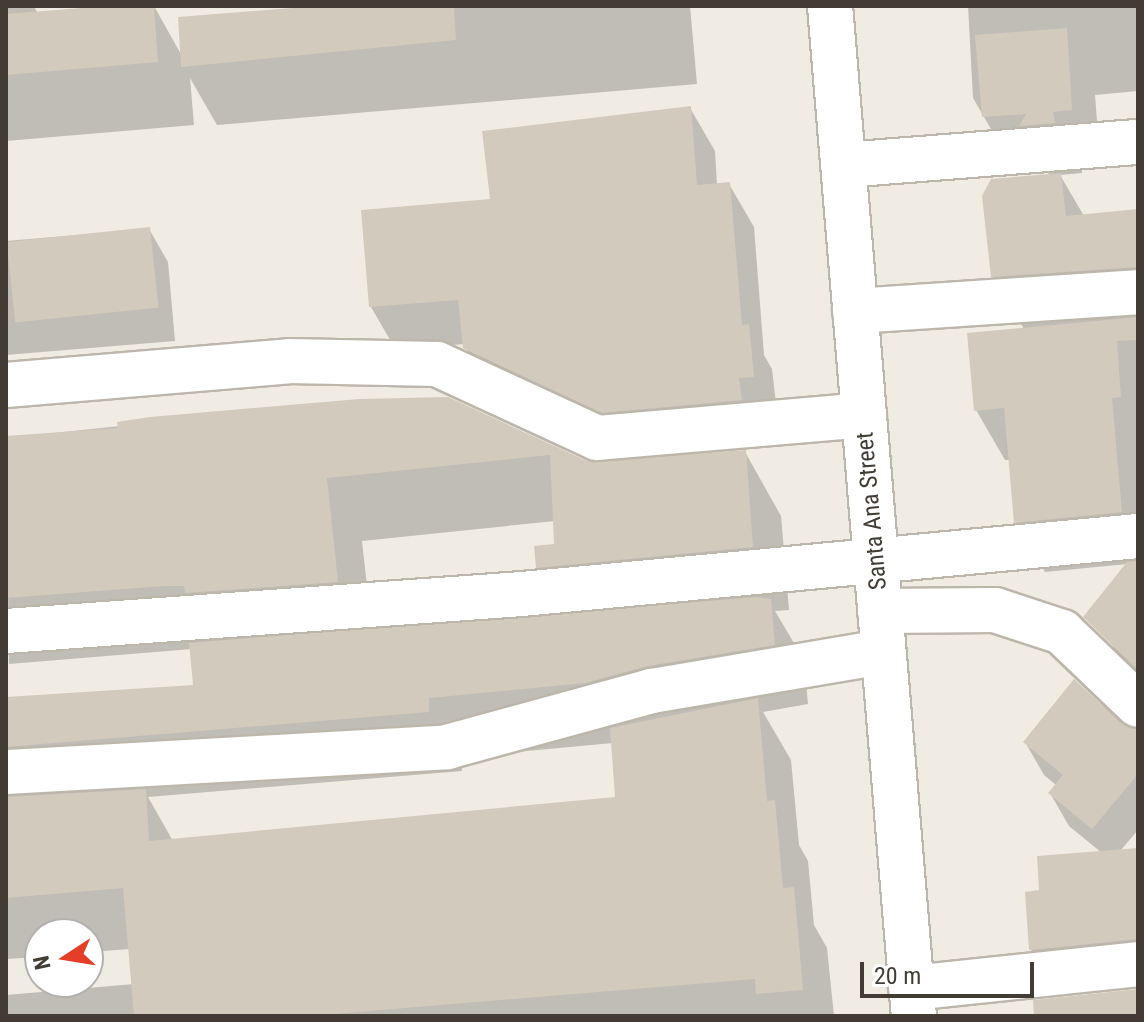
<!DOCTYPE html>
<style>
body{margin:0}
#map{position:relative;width:1144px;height:1022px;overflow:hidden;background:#f0ece4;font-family:"Roboto Condensed",sans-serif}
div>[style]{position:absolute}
.shadow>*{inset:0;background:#0003}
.building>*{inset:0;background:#d3cabe;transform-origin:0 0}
.roads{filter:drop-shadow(2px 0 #bdb6ab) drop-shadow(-2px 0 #bdb6ab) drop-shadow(0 2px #bdb6ab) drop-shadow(0 -2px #bdb6ab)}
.minor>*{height:44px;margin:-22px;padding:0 22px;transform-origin:22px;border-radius:22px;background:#fff}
span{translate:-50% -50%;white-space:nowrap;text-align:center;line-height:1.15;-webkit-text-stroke:7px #fff;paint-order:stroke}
.street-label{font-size:24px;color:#423c35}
.frame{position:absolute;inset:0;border:8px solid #423c35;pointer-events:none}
.north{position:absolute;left:24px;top:918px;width:80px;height:80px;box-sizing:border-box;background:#fff;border:2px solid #b3b1ae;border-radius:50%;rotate:258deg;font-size:22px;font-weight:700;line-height:32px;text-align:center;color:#423c35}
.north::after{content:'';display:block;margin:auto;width:28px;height:36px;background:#e43d28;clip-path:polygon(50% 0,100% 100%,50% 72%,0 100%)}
.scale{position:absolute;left:860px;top:962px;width:174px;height:36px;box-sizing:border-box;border:4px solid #423c35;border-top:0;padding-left:10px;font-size:24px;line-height:28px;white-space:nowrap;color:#423c35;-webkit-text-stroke:6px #fff;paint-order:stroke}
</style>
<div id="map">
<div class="shadow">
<i style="clip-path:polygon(6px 6px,34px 6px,38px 14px,154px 6px,182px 56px,304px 6px,690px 6px,697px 84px,217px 125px,190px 78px,194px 125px,6px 141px)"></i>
<i style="clip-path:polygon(968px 6px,1138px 6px,1138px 91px,1095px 95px,1100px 160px,1081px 161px,1082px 173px,1060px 175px,1084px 216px,1138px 211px,1138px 563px,1045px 572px,1016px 522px,1010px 460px,1005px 460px,976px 410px,1024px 329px,993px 276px,1050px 176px,1043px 164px,1002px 148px,973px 98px)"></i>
<i style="clip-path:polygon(690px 108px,715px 151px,717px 185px,729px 184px,754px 227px,764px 355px,772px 369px,778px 420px,628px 455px,490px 392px,464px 344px,396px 350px,371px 307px,493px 201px)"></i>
<i style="clip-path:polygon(149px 229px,168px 262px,175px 341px,6px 355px,6px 241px)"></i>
<i style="clip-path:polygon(evenodd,359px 401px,587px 463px,745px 452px,781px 516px,789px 610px,775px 611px,804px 660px,808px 704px,763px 712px,791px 760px,799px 845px,808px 861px,814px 925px,827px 948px,834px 1016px,6px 1016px,6px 995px,134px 984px,131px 949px,88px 952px,88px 934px,40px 934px,40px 957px,6px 959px,6px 699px,195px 687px,192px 649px,9px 664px,6px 438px,359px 401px,555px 521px,556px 546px,538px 567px,566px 616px,372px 631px,362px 541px,555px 521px,359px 401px,613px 743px,617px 798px,173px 841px,148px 797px,462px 771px,461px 757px,613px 743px)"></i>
<i style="clip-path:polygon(1138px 629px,1138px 683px,1109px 640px)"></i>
<i style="clip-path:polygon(1075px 681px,1131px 731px,1138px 729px,1138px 830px,1120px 851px,1138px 850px,1138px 978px,1053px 987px,1031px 950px,1041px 892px,1102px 853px,1069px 826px,1050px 793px,1056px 785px,1044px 775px,1025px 742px)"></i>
</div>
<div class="building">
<i style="clip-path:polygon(106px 6px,154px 6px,158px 62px,6px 75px,6px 14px)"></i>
<i style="clip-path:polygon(318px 6px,454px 6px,456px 40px,181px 67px,178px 17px)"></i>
<i style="clip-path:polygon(1067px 28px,1072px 110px,1053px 112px,1055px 123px,1019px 126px,1026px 114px,982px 117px,975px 35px)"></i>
<i style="clip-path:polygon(691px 106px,697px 185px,730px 182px,742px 325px,749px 324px,754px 377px,739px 378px,742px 400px,601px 413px,463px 348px,458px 300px,369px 307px,361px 210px,490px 199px,482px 131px)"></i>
<i style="clip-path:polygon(1061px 173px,1066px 216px,1138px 209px,1138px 267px,991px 277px,982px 196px,991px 179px)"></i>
<i style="left:150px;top:227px;width:81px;height:144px;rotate:84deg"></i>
<i style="clip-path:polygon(1138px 317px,1138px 340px,1117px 341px,1121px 397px,1112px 398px,1122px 512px,1014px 523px,1004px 408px,974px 411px,967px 333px)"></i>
<i style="clip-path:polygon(448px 397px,587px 461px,746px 450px,753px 547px,536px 568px,534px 546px,554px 544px,550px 455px,327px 478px,338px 582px,185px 593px,184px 586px,164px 586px,6px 598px,6px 436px,118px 428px,117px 422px,150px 417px,359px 399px)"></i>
<i style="clip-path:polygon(1138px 561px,1138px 670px,1083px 617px,1127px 562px)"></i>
<i style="clip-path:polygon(757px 597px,771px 599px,775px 645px,648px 666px,585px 683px,429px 698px,429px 712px,6px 747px,6px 697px,193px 685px,189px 643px)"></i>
<i style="clip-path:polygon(1074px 679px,1121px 723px,1138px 729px,1138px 774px,1092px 829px,1048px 793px,1063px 775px,1023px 742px)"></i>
<i style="clip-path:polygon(758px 698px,767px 801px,775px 800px,783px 888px,794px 887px,803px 990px,756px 994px,755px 979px,310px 1016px,134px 1016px,123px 888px,6px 898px,6px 797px,146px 789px,149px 841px,615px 797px,610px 728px)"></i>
<i style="clip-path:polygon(1138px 848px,1138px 939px,1029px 950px,1025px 892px,1039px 890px,1037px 856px)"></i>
<i style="clip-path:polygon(1138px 989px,1138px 1016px,1034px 1016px,1033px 1000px)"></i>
</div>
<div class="roads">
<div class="minor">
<i style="left:830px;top:6px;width:1013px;rotate:85.25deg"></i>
<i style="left:844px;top:165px;width:295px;rotate:-4.5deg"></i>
<i style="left:855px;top:311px;width:284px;rotate:-3.8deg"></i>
<i style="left:6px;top:385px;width:284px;rotate:-4.8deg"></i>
<i style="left:289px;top:361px;width:148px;rotate:1.2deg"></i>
<i style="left:437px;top:364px;width:176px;rotate:24.8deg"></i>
<i style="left:597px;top:438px;width:268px;rotate:-4.9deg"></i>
<i style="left:880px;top:611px;width:115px;rotate:-0.5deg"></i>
<i style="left:995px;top:610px;width:71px;rotate:18.2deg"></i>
<i style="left:1062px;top:632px;width:105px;rotate:43.8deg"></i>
<i style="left:6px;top:631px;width:517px;rotate:-4.1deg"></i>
<i style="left:522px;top:594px;width:619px;rotate:-5.38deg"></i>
<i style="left:6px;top:772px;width:442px;rotate:-3.2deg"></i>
<i style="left:447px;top:747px;width:213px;rotate:-15.3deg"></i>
<i style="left:652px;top:691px;width:234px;rotate:-9.6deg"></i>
<i style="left:911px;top:988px;width:228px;rotate:-6deg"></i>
</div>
</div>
<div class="street-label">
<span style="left:872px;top:511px;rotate:-95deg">Santa Ana Street</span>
</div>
<div class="frame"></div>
<div class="north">N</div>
<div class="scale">20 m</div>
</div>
